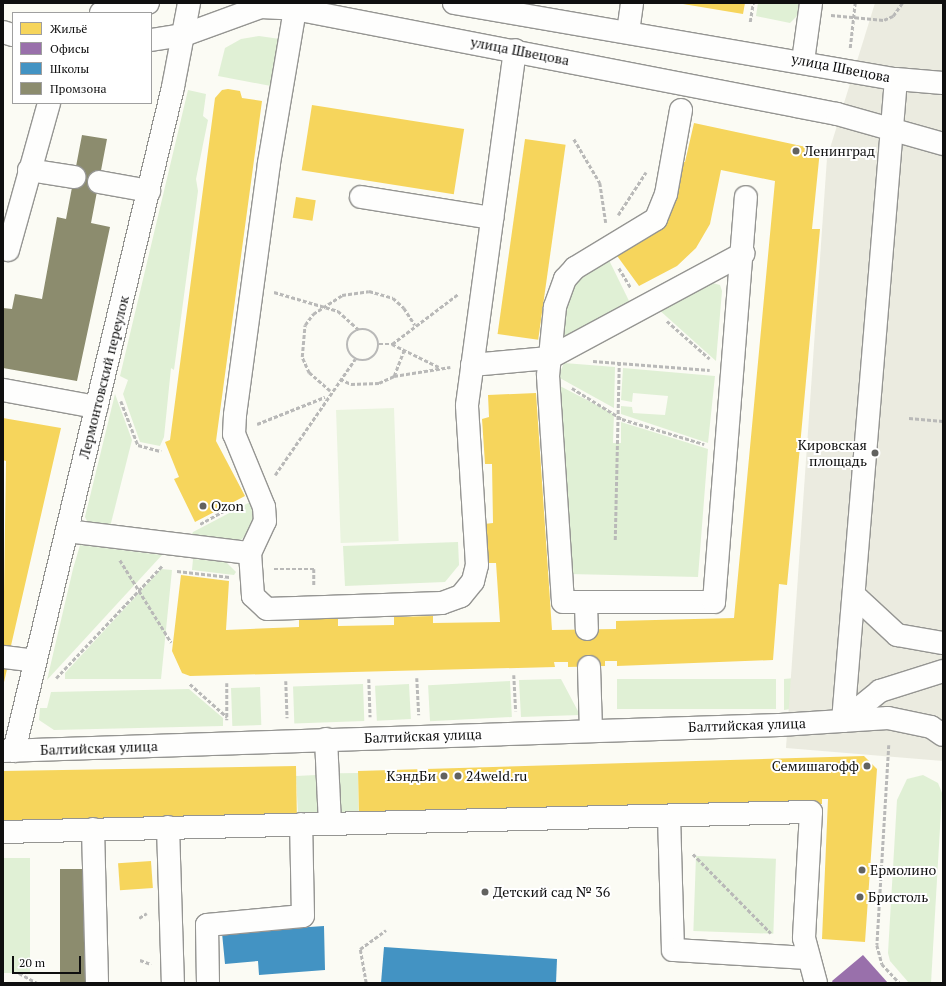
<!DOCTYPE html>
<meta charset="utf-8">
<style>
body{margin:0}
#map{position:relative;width:946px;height:986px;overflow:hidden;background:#fbfbf4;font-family:"PT Serif",serif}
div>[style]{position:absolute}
.green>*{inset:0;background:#e0f0d5;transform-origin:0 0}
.pitch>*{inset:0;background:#eaf4df;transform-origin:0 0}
.plaza>*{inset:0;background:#ebebe0}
.homes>*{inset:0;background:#f6d55c;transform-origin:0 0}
.offices>*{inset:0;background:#9970ab}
.schools>*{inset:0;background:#4393c3}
.industry>*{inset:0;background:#8c8c6e;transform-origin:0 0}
.path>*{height:2.5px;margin-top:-1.25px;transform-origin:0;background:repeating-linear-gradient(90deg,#b9b9b8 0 4px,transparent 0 6px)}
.path>.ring{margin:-1.25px;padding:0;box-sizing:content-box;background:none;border:2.5px solid #b9b9b8;border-radius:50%}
.roads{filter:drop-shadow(1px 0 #959592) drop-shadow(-1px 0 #959592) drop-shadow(0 1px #959592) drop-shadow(0 -1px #959592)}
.minor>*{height:22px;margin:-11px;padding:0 11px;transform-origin:11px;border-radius:11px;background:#fefefd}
.dots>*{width:11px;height:11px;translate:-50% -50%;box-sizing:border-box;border:2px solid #fff;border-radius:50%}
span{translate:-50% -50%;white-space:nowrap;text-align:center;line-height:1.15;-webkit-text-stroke:4px #fff;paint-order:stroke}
.street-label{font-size:14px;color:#0f0f0f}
.poi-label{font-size:14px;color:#0f0f0f}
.left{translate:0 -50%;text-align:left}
.right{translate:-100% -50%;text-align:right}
.frame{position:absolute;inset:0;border:4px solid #0f0f0f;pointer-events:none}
.legend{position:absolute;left:12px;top:12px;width:140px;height:92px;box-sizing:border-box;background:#fff;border:1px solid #9f9f9f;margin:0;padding:5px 7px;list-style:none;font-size:12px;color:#0f0f0f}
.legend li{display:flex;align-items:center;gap:8px;height:20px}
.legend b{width:20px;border:1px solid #9f9f9f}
.scale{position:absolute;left:12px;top:956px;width:69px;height:18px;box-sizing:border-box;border:2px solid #0f0f0f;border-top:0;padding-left:5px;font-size:12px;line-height:14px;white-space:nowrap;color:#0f0f0f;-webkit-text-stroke:3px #fff;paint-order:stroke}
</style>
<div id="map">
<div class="green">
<i style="clip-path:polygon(758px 3px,799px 3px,798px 15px,790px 23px,756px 16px)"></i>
<i style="clip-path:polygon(259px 36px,280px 39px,271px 86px,218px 76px,225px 48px,241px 39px)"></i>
<i style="clip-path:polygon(188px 90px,206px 94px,203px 116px,208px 120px,196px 179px,198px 191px,174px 370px,171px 368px,164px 437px,160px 446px,140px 442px,123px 394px,128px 380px,120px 376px)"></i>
<i style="clip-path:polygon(606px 254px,632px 307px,563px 338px,567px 287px)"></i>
<i style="clip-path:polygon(709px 282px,720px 285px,722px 291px,716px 361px,657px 308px)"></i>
<i style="clip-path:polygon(564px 363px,615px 367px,614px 408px,558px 377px)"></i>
<i style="clip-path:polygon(623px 368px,715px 376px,708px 443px,621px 414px,621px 406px,632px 407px,633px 413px,665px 415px,668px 396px,633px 393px,632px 402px,621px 400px)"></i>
<i style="clip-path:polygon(558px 385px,614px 414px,613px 443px,621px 443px,621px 422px,708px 449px,698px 577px,569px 574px)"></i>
<i style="clip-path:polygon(115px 394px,132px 440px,110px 527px,88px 523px,85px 517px)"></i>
<i style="clip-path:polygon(254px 500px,256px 515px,251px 530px,241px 540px,191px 536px,193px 532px)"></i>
<i style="clip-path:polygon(458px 542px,459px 565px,445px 582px,345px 586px,343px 546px)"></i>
<i style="clip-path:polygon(80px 545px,162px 555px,47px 680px,73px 569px)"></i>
<i style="clip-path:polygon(193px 559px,226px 562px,236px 572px,234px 575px,192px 570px)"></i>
<i style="clip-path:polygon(161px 569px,172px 570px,161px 679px,65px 679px,65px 673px)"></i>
<i style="clip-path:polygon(816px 676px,790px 709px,784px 710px,784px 679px)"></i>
<i style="clip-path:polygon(561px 679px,580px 715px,521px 717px,519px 680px)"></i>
<i style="left:776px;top:679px;width:30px;height:159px;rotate:90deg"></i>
<i style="left:510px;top:681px;width:36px;height:82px;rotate:87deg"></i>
<i style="left:363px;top:684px;width:37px;height:70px;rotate:88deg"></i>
<i style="left:409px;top:684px;width:35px;height:34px;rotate:87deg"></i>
<i style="left:260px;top:687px;width:38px;height:29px;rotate:88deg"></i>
<i style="clip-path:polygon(189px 689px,223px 718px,223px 726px,54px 730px,39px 720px,40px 708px,47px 708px,51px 692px)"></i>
<i style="left:358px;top:773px;width:42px;height:19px;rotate:89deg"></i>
<i style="left:316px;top:775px;width:38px;height:20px;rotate:87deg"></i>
<i style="clip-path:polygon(923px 775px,938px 783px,942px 793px,931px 983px,909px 983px,890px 961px,888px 953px,897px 800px,907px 779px)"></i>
<i style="left:696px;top:856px;width:80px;height:75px;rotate:2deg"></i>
<i style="left:3px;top:858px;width:27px;height:115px"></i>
</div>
<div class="pitch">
<i style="left:394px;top:408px;width:133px;height:58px;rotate:88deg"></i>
</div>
<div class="plaza">
<i style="clip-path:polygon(875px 3px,943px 3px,943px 761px,786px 748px,827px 158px)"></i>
</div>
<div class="homes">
<i style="clip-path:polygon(677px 3px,745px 3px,743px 14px)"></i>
<i style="clip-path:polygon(228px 89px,240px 91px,242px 98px,262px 101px,216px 441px,245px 496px,195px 522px,174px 479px,179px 477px,165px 442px,170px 440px,215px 98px,222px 90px)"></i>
<i style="left:312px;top:105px;width:154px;height:66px;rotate:9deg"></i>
<i style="clip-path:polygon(694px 123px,820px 150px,812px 229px,820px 229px,791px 544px,787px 585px,779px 584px,773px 660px,617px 666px,617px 661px,605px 661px,605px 666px,568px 667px,568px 662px,554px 662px,555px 667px,190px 676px,182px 673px,172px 651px,181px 575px,229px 581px,226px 630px,299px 627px,299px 619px,338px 618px,338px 626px,394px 625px,394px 617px,433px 616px,433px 623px,500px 622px,496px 563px,486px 563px,484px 524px,493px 523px,492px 464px,485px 464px,482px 419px,489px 417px,488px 395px,536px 393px,552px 630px,616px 629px,616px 621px,734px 618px,775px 181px,721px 170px,710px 224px,696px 248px,677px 266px,639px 286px,615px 253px,653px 234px,671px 212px,679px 161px,685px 162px)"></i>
<i style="left:525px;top:139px;width:41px;height:197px;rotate:8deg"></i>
<i style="left:296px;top:197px;width:20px;height:21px;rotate:9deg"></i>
<i style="clip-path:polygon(3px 418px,61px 428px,10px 650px,3px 659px,6px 461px,3px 460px)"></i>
<i style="clip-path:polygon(8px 665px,4px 682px,3px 682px,3px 666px)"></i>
<i style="clip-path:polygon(864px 756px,877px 769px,865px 942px,822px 939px,828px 799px,822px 799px,822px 804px,359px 815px,358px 771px)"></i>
<i style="left:296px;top:766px;width:51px;height:293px;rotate:89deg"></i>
<i style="left:151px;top:861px;width:27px;height:33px;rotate:86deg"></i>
</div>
<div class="offices">
<i style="clip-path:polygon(863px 955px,888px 983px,833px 983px,832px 981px)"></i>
</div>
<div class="schools">
<i style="clip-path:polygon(324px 926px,325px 970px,259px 975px,258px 961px,225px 964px,222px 933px)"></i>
<i style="clip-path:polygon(384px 947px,557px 959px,556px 983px,381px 983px)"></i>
</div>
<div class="industry">
<i style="clip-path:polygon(82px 135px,107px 139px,91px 223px,110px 227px,77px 381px,3px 368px,3px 308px,12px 309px,15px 294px,42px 299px,57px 217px,66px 219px)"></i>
<i style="left:60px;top:869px;width:26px;height:114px"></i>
</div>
<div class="path">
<i style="left:831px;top:15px;width:53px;rotate:5.4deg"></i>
<i style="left:884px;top:20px;width:10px;rotate:-24deg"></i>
<i style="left:893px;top:16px;width:16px;rotate:-55deg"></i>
<i style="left:750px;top:22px;width:19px;rotate:-81deg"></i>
<i style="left:850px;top:48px;width:45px;rotate:-83.7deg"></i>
<i style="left:574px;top:139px;width:51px;rotate:59.4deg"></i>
<i style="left:600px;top:183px;width:40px;rotate:81.5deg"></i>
<i style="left:618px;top:215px;width:51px;rotate:-56.9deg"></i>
<i style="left:619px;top:268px;width:23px;rotate:59deg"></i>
<i style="left:274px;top:292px;width:67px;rotate:16.5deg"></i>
<i style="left:338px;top:311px;width:28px;rotate:42deg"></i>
<i style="left:667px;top:321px;width:57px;rotate:41.5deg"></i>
<i class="ring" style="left:347px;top:329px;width:29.5px;height:29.5px"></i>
<i style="left:379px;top:344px;width:13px"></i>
<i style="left:392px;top:344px;width:52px;rotate:26.1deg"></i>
<i style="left:392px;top:344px;width:83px;rotate:-37.1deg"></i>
<i style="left:593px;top:361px;width:117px;rotate:4.4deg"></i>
<i style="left:394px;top:376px;width:57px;rotate:-9.1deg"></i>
<i style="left:340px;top:379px;width:12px;rotate:24deg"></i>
<i style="left:351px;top:384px;width:28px;rotate:-2deg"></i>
<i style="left:379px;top:383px;width:17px;rotate:-25deg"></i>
<i style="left:394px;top:376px;width:28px;rotate:-69deg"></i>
<i style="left:572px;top:388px;width:59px;rotate:31.8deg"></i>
<i style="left:622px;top:419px;width:86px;rotate:17deg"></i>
<i style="left:330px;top:391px;width:28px;rotate:-139deg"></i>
<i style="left:309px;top:373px;width:17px;rotate:-114deg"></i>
<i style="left:302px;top:357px;width:32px;rotate:-85deg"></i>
<i style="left:305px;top:325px;width:14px;rotate:-54deg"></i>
<i style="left:313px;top:314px;width:35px;rotate:-33deg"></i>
<i style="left:342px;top:295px;width:27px;rotate:-8deg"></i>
<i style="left:369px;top:291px;width:25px;rotate:16deg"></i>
<i style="left:393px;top:298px;width:15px;rotate:42deg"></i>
<i style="left:404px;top:308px;width:20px;rotate:57deg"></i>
<i style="left:121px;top:401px;width:47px;rotate:68.9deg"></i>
<i style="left:138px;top:445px;width:24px;rotate:15deg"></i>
<i style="left:909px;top:418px;width:34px;rotate:5deg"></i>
<i style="left:257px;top:424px;width:73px;rotate:-21.7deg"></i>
<i style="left:275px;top:475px;width:141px;rotate:-55.4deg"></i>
<i style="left:200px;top:524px;width:43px;rotate:-28.9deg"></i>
<i style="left:615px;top:540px;width:178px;rotate:-88.7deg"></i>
<i style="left:120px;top:560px;width:97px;rotate:58.1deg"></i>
<i style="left:274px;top:569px;width:40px"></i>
<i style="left:314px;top:569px;width:17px;rotate:90deg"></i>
<i style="left:177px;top:571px;width:53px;rotate:6.5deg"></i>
<i style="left:514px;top:675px;width:36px;rotate:87deg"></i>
<i style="left:56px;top:678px;width:154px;rotate:-46.6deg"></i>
<i style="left:417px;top:678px;width:37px;rotate:87deg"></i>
<i style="left:369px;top:679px;width:38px;rotate:88deg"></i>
<i style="left:286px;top:681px;width:37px;rotate:88deg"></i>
<i style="left:227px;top:683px;width:37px;rotate:90deg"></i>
<i style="left:190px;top:684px;width:50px;rotate:41.7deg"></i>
<i style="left:889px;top:745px;width:200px;rotate:93.4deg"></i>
<i style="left:877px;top:945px;width:20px;rotate:75deg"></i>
<i style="left:882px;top:964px;width:26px;rotate:47deg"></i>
<i style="left:693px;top:854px;width:111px;rotate:45.4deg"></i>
<i style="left:139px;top:918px;width:9px;rotate:-32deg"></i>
<i style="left:140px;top:960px;width:12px;rotate:20deg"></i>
<i style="left:19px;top:973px;width:21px;rotate:29deg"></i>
<i style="left:366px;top:983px;width:35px;rotate:-100deg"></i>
<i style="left:360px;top:949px;width:32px;rotate:-36deg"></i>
</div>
<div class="roads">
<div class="minor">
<i style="left:454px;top:3px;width:448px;rotate:9.8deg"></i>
<i style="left:896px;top:79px;width:47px;rotate:4.9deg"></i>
<i style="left:101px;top:13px;width:48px;rotate:-12deg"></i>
<i style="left:3px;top:32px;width:10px;rotate:17deg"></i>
<i style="left:628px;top:32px;width:29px;rotate:-82deg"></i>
<i style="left:151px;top:40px;width:33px;rotate:-9deg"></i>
<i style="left:184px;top:35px;width:82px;rotate:-20deg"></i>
<i style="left:261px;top:7px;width:34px;rotate:3deg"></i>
<i style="left:295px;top:9px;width:552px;rotate:10.96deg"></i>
<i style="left:837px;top:114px;width:110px;rotate:15.8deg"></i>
<i style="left:803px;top:61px;width:59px;rotate:-82.1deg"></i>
<i style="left:681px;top:110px;width:85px;rotate:100.1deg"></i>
<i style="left:666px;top:194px;width:27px;rotate:112deg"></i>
<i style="left:656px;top:219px;width:95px;rotate:148.8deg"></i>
<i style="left:575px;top:268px;width:15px;rotate:132deg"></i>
<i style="left:565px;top:279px;width:30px;rotate:110deg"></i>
<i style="left:555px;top:307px;width:69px;rotate:95.8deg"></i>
<i style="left:548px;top:376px;width:226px;rotate:86.2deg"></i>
<i style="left:563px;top:602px;width:151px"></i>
<i style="left:714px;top:602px;width:406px;rotate:-85.5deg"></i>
<i style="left:29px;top:170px;width:46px;rotate:8.8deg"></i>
<i style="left:99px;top:182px;width:51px;rotate:10.2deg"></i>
<i style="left:361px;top:197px;width:133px;rotate:9.1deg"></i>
<i style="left:8px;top:250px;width:153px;rotate:-74.4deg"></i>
<i style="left:472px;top:365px;width:77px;rotate:-5.2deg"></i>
<i style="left:549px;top:358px;width:221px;rotate:-28.3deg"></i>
<i style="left:3px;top:390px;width:95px;rotate:10.4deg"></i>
<i style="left:67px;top:531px;width:184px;rotate:6.9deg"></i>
<i style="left:250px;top:553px;width:43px;rotate:86deg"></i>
<i style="left:253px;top:596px;width:19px;rotate:43deg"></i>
<i style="left:267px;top:609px;width:175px;rotate:-2deg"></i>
<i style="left:442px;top:603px;width:20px;rotate:-20deg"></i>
<i style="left:461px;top:596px;width:19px;rotate:-51deg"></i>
<i style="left:473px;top:581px;width:16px;rotate:-76deg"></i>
<i style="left:477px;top:565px;width:160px;rotate:-93.6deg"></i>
<i style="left:467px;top:405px;width:358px;rotate:-82.3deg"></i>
<i style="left:250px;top:553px;width:35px;rotate:-65deg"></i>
<i style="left:265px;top:521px;width:14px;rotate:-94deg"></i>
<i style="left:264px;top:507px;width:79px;rotate:-112.3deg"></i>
<i style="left:234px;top:434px;width:19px;rotate:-87deg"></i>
<i style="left:235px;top:415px;width:254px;rotate:-82.3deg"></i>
<i style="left:269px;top:163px;width:156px;rotate:-80.4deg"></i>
<i style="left:854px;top:595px;width:59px;rotate:42.9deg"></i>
<i style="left:897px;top:635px;width:47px;rotate:9.9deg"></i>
<i style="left:586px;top:605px;width:24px;rotate:88deg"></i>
<i style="left:4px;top:657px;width:31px;rotate:7deg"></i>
<i style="left:589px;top:667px;width:62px;rotate:88.2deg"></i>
<i style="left:843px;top:721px;width:644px;rotate:-85.28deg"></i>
<i style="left:843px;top:721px;width:48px;rotate:-39deg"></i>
<i style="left:880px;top:691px;width:66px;rotate:-17.6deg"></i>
<i style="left:326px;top:739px;width:84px;rotate:87.3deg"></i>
<i style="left:3px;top:751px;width:777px;rotate:-1.92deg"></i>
<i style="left:780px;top:725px;width:108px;rotate:-3.7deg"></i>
<i style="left:888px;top:718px;width:44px;rotate:11.8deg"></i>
<i style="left:931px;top:727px;width:14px;rotate:34deg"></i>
<i style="left:14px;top:751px;width:683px;rotate:-76.53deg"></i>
<i style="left:173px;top:87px;width:86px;rotate:-79.2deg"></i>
<i style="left:669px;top:816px;width:134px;rotate:88.3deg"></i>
<i style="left:673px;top:950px;width:136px;rotate:3.4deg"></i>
<i style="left:168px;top:827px;width:156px;rotate:88.2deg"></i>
<i style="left:93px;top:829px;width:154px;rotate:88.5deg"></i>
<i style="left:3px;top:832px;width:808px;rotate:-1.42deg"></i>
<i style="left:811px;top:812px;width:126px;rotate:93.2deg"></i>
<i style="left:804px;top:938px;width:47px;rotate:75.1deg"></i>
<i style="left:208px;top:983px;width:58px;rotate:-91deg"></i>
<i style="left:207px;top:925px;width:96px;rotate:-5.4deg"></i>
<i style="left:303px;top:916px;width:92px;rotate:-91.2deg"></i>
</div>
</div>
<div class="dots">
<i style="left:796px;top:151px;background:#62625f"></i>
<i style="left:875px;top:453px;background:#62625f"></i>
<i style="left:203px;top:506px;background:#62625f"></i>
<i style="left:867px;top:766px;background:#62625f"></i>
<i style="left:444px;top:776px;background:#62625f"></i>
<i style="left:458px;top:776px;background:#62625f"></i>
<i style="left:862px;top:870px;background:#62625f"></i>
<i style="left:485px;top:892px;background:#62625f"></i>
<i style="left:860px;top:897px;background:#62625f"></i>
</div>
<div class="street-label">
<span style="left:520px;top:51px;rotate:11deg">улица Швецова</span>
<span style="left:841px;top:68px;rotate:11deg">улица Швецова</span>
<span style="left:104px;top:377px;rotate:-76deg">Лермонтовский переулок</span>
<span style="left:747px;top:725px;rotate:-2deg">Балтийская улица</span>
<span style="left:423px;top:736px;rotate:-2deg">Балтийская улица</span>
<span style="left:99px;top:748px;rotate:-2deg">Балтийская улица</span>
</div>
<div class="poi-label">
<span class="left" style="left:804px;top:151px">Ленинград</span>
<span class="right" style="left:867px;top:453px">Кировская<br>площадь</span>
<span class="left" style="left:211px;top:506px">Ozon</span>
<span class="right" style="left:859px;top:766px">Семишагофф</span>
<span class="right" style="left:436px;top:776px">КэндБи</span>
<span class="left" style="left:466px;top:776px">24weld.ru</span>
<span class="left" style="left:870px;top:870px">Ермолино</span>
<span class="left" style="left:493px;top:892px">Детский сад № 36</span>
<span class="left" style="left:868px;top:897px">Бристоль</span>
</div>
<div class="frame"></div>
<ul class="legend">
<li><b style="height:11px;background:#f6d55c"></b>Жильё</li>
<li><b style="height:11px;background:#9970ab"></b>Офисы</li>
<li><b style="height:11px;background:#4393c3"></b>Школы</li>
<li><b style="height:11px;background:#8c8c6e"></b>Промзона</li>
</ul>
<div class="scale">20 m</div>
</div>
